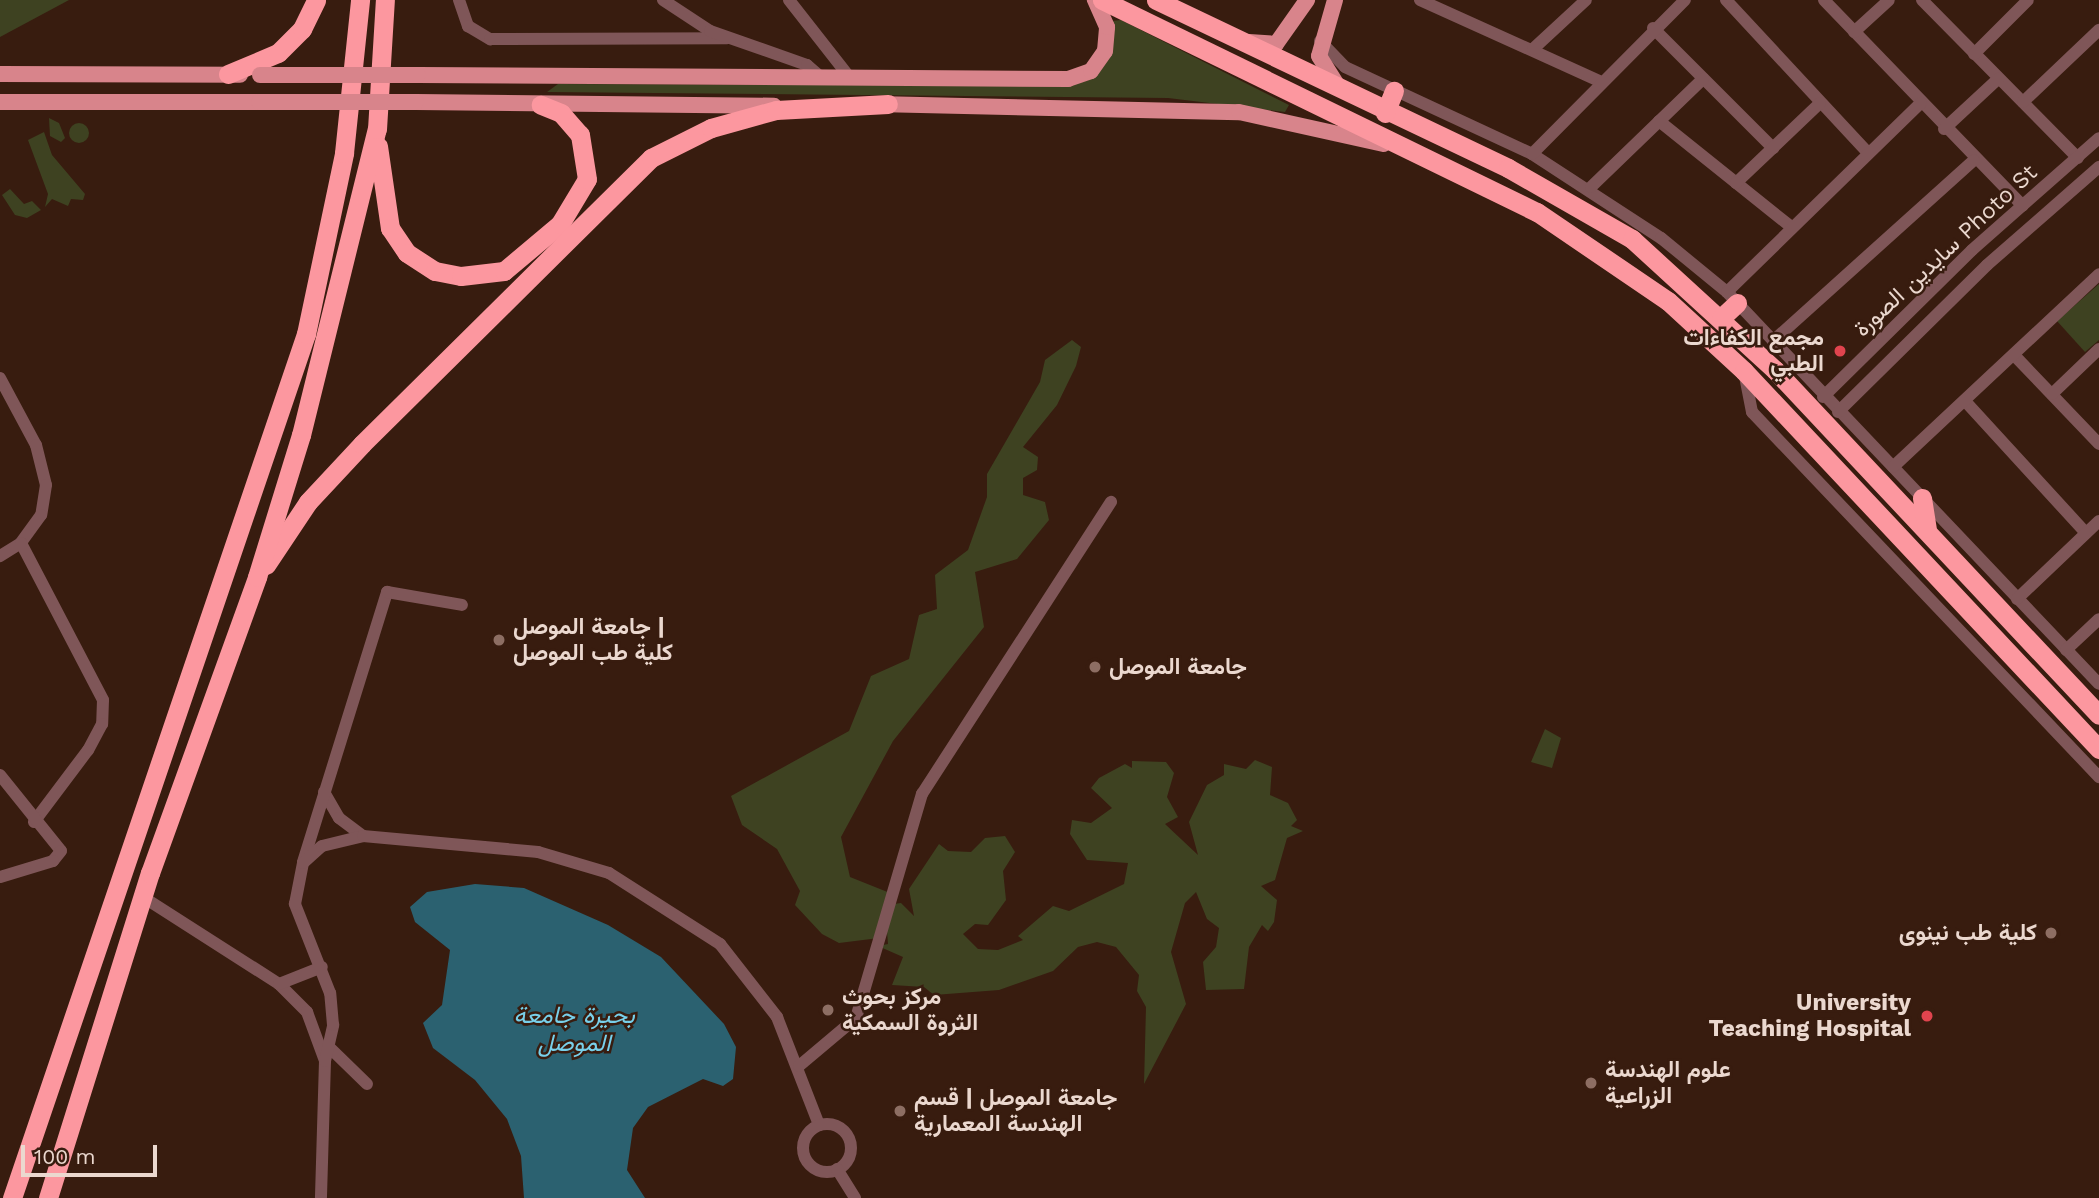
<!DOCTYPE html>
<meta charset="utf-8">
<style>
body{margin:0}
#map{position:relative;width:2099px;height:1198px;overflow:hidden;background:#381c0f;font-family:"Work Sans",Vazirmatn,sans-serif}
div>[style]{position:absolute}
.green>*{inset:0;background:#3e4221}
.round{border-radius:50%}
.water>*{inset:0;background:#2b6170}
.minor>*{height:12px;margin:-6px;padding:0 6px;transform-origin:6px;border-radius:6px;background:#7f5658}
.minor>.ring{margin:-6px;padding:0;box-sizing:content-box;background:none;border:12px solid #7f5658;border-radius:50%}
.major>*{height:16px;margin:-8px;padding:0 8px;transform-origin:8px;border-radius:8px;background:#d8848b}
.highway>*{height:19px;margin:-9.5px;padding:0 9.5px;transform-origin:9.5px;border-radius:9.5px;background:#fc979f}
.major-bridge>*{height:16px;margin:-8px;padding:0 8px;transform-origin:8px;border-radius:8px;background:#d8848b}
.dots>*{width:19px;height:19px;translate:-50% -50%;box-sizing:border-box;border:4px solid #381c0f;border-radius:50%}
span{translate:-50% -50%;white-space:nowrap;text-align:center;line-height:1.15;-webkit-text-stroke:5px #381c0f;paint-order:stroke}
.street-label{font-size:23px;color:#ebd8cf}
.poi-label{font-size:23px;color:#ebd8cf;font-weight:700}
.right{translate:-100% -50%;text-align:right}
.left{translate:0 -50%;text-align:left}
.water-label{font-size:24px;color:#78d0ea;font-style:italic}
.scale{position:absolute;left:21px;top:1145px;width:136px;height:32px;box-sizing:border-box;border:4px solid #ebd8cf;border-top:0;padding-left:9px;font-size:21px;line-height:24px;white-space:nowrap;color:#ebd8cf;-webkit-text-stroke:5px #381c0f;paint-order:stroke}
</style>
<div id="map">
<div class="green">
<i style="clip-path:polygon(0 0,69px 0,0 37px)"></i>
<i style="clip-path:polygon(1121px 20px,1289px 105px,1285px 112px,1168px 98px,547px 92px,558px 84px,1068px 86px,1089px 80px,1113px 47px,1112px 21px)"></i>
<i style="clip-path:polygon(49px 118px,59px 123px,65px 138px,61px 142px,50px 136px)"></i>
<i class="round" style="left:69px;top:123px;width:20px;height:20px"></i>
<i style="clip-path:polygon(44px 132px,52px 155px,85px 194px,83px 200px,71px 199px,68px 206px,52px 199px,45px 207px,48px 194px,28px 140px)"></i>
<i style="clip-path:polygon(10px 189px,24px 204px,32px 201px,41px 210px,27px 218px,15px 215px,2px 195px)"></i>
<i style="clip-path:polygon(2099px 284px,2099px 340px,2085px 352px,2057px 321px)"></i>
<i style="clip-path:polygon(1072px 340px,1081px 347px,1076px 366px,1057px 405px,1023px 447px,1038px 457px,1037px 470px,1023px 478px,1023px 495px,1045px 502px,1049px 520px,1017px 559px,975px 572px,984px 627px,893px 741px,841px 837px,850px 877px,890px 893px,887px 905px,901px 903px,914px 916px,909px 889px,939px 844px,948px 851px,971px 852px,985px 838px,1005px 836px,1015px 852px,1003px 871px,1006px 900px,988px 925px,975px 924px,963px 934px,978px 949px,998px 950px,1023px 940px,1018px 936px,1053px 906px,1069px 911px,1124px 884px,1128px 863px,1087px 860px,1070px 834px,1072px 820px,1091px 823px,1112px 808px,1091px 788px,1099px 778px,1125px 764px,1132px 768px,1132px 761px,1166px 762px,1174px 773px,1167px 797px,1178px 817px,1165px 824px,1198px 855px,1189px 822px,1207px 785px,1224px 775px,1224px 764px,1246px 769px,1255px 760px,1272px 767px,1270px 795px,1288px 803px,1297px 820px,1291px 826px,1303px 831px,1287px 838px,1275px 880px,1261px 886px,1277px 900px,1274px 922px,1268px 931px,1262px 925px,1249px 947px,1244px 989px,1206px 990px,1203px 962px,1216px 947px,1219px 928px,1207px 919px,1196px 892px,1185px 903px,1171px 952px,1186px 1004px,1144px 1084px,1146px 1007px,1137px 991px,1139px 975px,1116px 947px,1097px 942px,1078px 947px,1053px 971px,999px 990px,934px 995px,924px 987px,892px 985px,903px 957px,878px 946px,888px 944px,885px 907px,879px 938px,839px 943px,822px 934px,795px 905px,800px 891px,777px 849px,742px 825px,731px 796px,849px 731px,871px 676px,909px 659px,919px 615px,937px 609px,935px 575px,968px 550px,987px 497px,987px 474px,1040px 382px,1045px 360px)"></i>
<i style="clip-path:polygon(1545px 729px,1561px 738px,1552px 768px,1531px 762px)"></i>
</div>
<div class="water">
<i style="clip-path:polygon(475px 884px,524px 888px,608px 925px,661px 957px,724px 1024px,736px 1047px,733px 1079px,723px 1086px,703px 1079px,648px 1107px,633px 1128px,627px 1170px,645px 1198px,524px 1198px,521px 1156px,507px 1119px,475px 1080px,433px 1048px,423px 1023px,442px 1005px,450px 950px,415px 922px,410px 907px,427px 892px)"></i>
</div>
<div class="minor">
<i style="left:459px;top:0;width:28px;rotate:71deg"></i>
<i style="left:468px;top:26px;width:26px;rotate:31deg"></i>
<i style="left:490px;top:39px;width:237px;rotate:-0.2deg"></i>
<i style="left:663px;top:0;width:56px;rotate:33.4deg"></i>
<i style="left:710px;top:31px;width:103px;rotate:19.3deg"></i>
<i style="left:807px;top:65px;width:21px;rotate:41deg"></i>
<i style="left:789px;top:0;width:100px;rotate:51.9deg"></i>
<i style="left:1420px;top:0;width:196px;rotate:24.3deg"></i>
<i style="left:1726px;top:0;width:209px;rotate:47.1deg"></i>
<i style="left:1824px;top:0;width:286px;rotate:46deg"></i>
<i style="left:1922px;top:0;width:222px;rotate:45.4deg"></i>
<i style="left:1653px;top:28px;width:170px;rotate:45deg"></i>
<i style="left:1854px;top:32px;width:47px;rotate:-42.4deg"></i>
<i style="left:1320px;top:41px;width:36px;rotate:46deg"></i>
<i style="left:1345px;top:67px;width:206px;rotate:24.9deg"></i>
<i style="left:1532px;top:154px;width:154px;rotate:33.1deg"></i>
<i style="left:1661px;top:238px;width:85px;rotate:39.3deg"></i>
<i style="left:1727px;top:292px;width:540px;rotate:46.5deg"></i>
<i style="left:1533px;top:49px;width:72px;rotate:-42.8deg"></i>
<i style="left:1974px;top:54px;width:76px;rotate:-45deg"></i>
<i style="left:2023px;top:102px;width:105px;rotate:-43.5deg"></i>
<i style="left:1659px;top:121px;width:168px;rotate:38.7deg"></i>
<i style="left:1944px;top:129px;width:74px;rotate:-42.8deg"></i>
<i style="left:1532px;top:154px;width:217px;rotate:-45.2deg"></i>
<i style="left:1736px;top:183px;width:116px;rotate:-43.6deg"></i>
<i style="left:1591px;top:187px;width:156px;rotate:-44deg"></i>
<i style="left:1727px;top:292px;width:271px;rotate:-44.3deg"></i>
<i style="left:1773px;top:341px;width:270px;rotate:-42deg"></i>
<i style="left:2014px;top:355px;width:123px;rotate:46.3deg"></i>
<i style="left:1744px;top:371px;width:42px;rotate:79deg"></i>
<i style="left:1752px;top:412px;width:504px;rotate:46.45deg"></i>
<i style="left:0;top:378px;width:76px;rotate:61.8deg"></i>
<i style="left:36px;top:445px;width:41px;rotate:76deg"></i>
<i style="left:46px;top:485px;width:30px;rotate:99deg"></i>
<i style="left:41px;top:515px;width:34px;rotate:126deg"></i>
<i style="left:21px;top:543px;width:25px;rotate:148deg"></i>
<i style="left:2052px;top:394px;width:65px;rotate:-43.8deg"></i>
<i style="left:1823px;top:397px;width:209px;rotate:-44.6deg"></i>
<i style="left:1972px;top:250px;width:169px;rotate:-41.4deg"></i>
<i style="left:1965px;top:401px;width:179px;rotate:47.5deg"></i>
<i style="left:1838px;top:412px;width:209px;rotate:-44.6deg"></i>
<i style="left:1987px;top:265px;width:149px;rotate:-41.2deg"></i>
<i style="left:1893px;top:467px;width:282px;rotate:-43.1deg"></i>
<i style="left:21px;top:543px;width:177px;rotate:62.4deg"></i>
<i style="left:103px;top:700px;width:24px;rotate:92deg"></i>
<i style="left:102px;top:724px;width:30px;rotate:118deg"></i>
<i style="left:88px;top:750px;width:90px;rotate:126.9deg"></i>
<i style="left:2017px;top:599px;width:113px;rotate:-43.6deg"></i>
<i style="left:2066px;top:650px;width:45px;rotate:-43.2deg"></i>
<i style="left:0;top:775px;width:97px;rotate:51.2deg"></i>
<i style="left:61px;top:851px;width:13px;rotate:129deg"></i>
<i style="left:53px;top:861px;width:55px;rotate:163.2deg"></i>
<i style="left:324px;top:792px;width:30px;rotate:60deg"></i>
<i style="left:339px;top:818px;width:30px;rotate:37deg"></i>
<i style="left:303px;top:862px;width:283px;rotate:-72.7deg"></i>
<i style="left:387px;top:592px;width:76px;rotate:9.8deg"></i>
<i style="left:143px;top:897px;width:161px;rotate:32.6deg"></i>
<i style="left:279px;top:984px;width:40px;rotate:45deg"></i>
<i style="left:307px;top:1012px;width:52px;rotate:69.8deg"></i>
<i style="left:325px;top:1061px;width:137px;rotate:91.7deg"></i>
<i style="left:279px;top:984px;width:46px;rotate:-21.6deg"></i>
<i style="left:329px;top:1047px;width:53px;rotate:44.2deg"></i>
<i style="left:325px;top:1061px;width:37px;rotate:-77deg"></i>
<i style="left:333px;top:1025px;width:32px;rotate:-95deg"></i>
<i style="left:330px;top:993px;width:96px;rotate:-111.5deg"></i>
<i style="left:295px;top:904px;width:42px;rotate:-79deg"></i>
<i style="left:303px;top:863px;width:25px;rotate:-42deg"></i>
<i style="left:322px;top:846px;width:42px;rotate:-13.7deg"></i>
<i style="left:363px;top:836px;width:176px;rotate:5.2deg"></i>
<i style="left:538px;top:852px;width:74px;rotate:16.5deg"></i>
<i style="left:609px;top:873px;width:132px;rotate:32.6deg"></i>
<i style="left:720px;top:944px;width:93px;rotate:52deg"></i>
<i style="left:777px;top:1017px;width:116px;rotate:68.7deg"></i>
<i style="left:799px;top:1066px;width:75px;rotate:-40.1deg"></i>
<i style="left:856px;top:1018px;width:234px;rotate:-73.6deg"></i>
<i style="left:922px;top:794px;width:348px;rotate:-57.1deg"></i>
<i class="ring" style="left:803px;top:1124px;width:36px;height:36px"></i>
<i style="left:837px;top:1169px;width:34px;rotate:58deg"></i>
</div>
<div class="major">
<i style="left:1335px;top:0;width:58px;rotate:105.9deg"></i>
<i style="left:1319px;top:56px;width:36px;rotate:58deg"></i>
<i style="left:1249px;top:42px;width:27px;rotate:4deg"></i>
<i style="left:1276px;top:44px;width:54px;rotate:-54.8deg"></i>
<i style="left:0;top:74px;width:240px;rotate:0.2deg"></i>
<i style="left:418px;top:75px;width:650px;rotate:0.35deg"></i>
<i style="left:1068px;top:79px;width:24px;rotate:-19deg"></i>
<i style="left:1091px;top:71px;width:24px;rotate:-55deg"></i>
<i style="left:1105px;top:51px;width:24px;rotate:-85deg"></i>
<i style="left:1107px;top:27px;width:30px;rotate:-114deg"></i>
<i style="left:0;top:102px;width:259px"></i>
<i style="left:416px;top:102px;width:358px;rotate:0.6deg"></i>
<i style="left:877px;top:104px;width:362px;rotate:1.3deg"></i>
<i style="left:1239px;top:112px;width:148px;rotate:12.5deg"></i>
</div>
<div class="highway">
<i style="left:1102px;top:0;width:484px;rotate:26deg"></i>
<i style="left:1537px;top:212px;width:158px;rotate:34.2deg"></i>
<i style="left:1668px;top:301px;width:103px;rotate:42.6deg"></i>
<i style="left:1744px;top:371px;width:519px;rotate:46.8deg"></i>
<i style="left:1156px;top:0;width:390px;rotate:25.5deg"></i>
<i style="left:1508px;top:168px;width:143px;rotate:29.8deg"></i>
<i style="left:1632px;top:239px;width:194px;rotate:42.5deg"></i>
<i style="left:1775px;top:370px;width:473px;rotate:46.8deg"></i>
<i style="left:228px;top:74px;width:54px;rotate:-22.8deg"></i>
<i style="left:278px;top:53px;width:34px;rotate:-45deg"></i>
<i style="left:302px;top:29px;width:32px;rotate:-64deg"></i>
<i style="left:1385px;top:113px;width:24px;rotate:-68deg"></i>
<i style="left:378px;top:146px;width:83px;rotate:81.7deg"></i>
<i style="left:390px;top:228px;width:30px;rotate:56deg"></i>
<i style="left:407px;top:253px;width:33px;rotate:33deg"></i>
<i style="left:435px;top:271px;width:26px;rotate:11deg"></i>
<i style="left:461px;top:276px;width:43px;rotate:-6.6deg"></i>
<i style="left:504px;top:271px;width:73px;rotate:-40deg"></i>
<i style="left:560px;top:224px;width:52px;rotate:-59deg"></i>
<i style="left:587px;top:179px;width:45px;rotate:-99deg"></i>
<i style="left:580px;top:135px;width:29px;rotate:-131deg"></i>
<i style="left:561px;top:113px;width:22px;rotate:-158deg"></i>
<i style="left:1721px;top:318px;width:22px;rotate:-43deg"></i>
<i style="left:1922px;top:498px;width:30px;rotate:81deg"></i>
<i style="left:266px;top:565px;width:76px;rotate:-56.3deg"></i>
<i style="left:308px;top:502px;width:79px;rotate:-47deg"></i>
<i style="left:362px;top:444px;width:407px;rotate:-44.7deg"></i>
<i style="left:651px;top:158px;width:67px;rotate:-26.6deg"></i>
<i style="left:711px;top:128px;width:67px;rotate:-15.5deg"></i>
<i style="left:776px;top:110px;width:112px;rotate:-3.1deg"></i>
<i style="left:12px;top:1198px;width:913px;rotate:-71.21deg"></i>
<i style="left:306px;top:334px;width:185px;rotate:-78.1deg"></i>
<i style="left:344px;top:153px;width:154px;rotate:-84deg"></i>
<i style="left:48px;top:1198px;width:341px;rotate:-72.6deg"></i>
<i style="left:150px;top:873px;width:315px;rotate:-70.1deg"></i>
<i style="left:257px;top:577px;width:149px;rotate:-72.8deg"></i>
<i style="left:301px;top:435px;width:315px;rotate:-76.1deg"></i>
<i style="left:377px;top:129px;width:129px;rotate:-86.5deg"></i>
</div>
<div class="major-bridge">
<i style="left:260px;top:75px;width:158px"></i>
<i style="left:259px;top:102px;width:157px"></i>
</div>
<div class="dots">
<i style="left:1840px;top:351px;background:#e0444e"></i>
<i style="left:499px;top:640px;background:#8d6e63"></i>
<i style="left:1095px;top:667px;background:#8d6e63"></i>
<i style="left:2051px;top:933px;background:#8d6e63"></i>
<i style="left:828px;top:1010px;background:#8d6e63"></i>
<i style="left:1927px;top:1016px;background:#e0444e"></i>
<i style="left:1591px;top:1083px;background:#8d6e63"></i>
<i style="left:900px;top:1111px;background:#8d6e63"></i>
</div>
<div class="street-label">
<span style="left:1946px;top:251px;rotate:-43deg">سايدين الصورة Photo St</span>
</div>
<div class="poi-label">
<span class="right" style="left:1824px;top:351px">مجمع الكفاءات<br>الطبي</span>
<span class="left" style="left:513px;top:640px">جامعة الموصل |<br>كلية طب الموصل</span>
<span class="left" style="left:1109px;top:667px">جامعة الموصل</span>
<span class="right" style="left:2037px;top:933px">كلية طب نينوى</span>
<span class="left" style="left:842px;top:1010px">مركز بحوث<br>الثروة السمكية</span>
<span class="right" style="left:1911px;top:1016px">University<br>Teaching Hospital</span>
<span class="left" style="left:1605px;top:1083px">علوم الهندسة<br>الزراعية</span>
<span class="left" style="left:914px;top:1111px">جامعة الموصل | قسم<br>الهندسة المعمارية</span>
</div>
<div class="water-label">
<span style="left:574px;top:1030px">بحيرة جامعة<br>الموصل</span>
</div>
<div class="scale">100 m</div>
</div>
